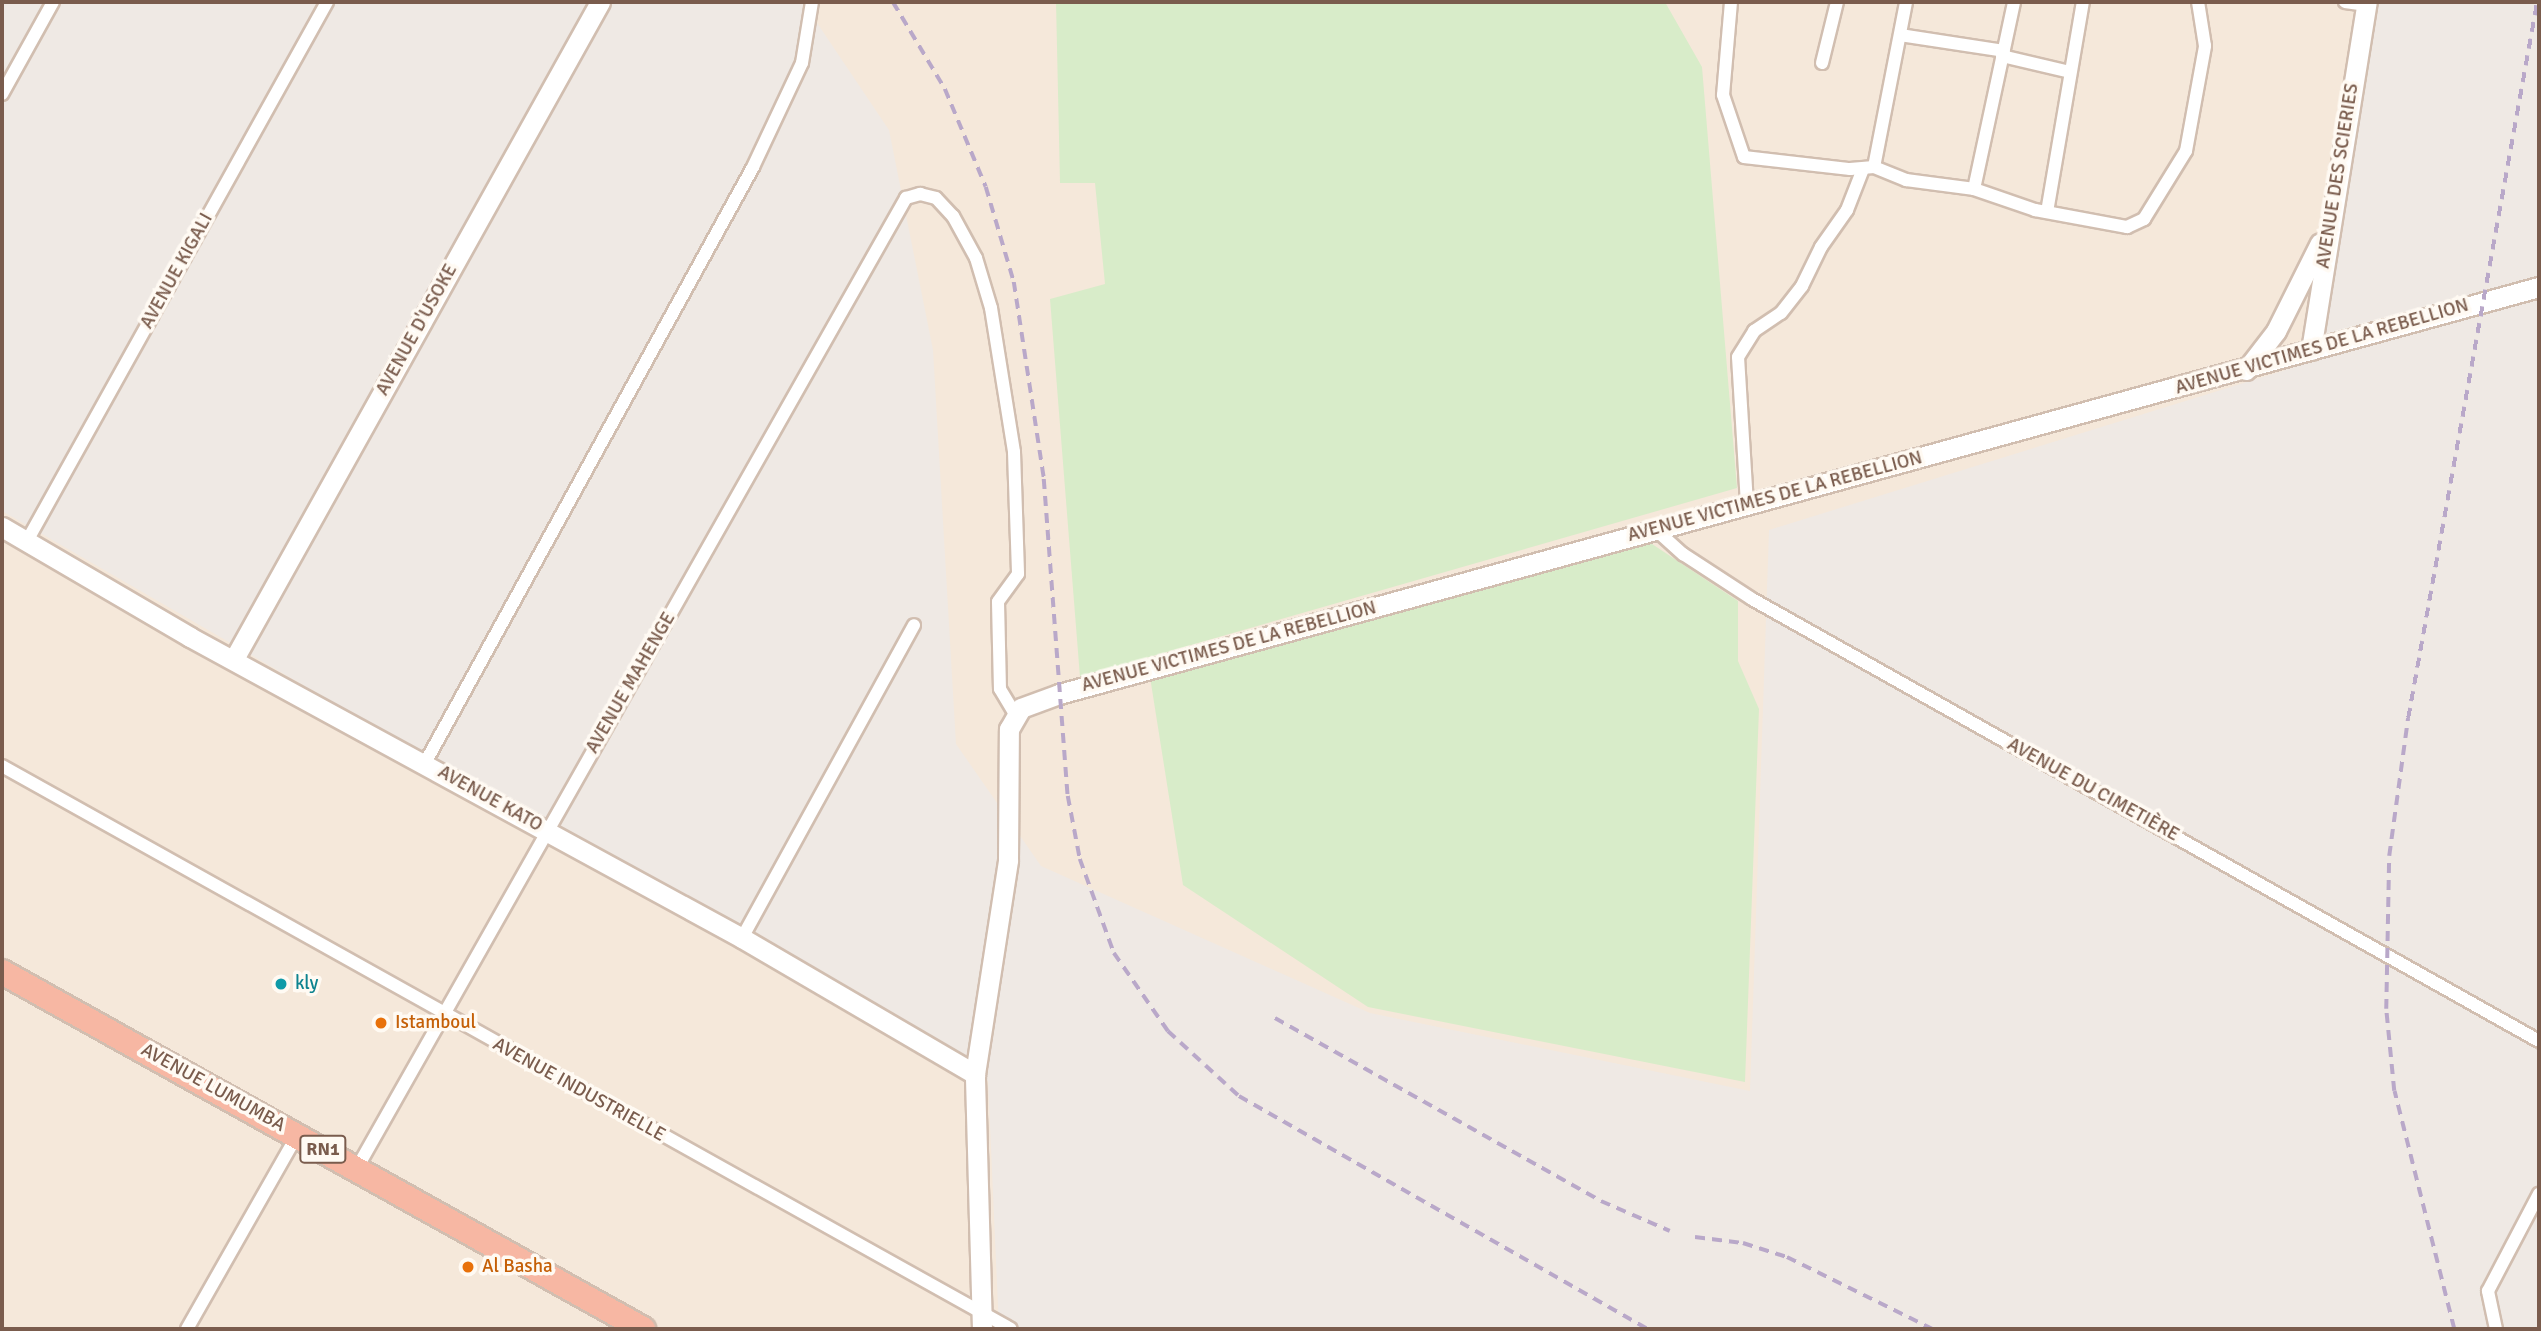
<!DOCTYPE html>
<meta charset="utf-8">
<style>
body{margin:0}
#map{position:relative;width:2541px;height:1331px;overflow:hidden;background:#fdf6ec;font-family:Signika,sans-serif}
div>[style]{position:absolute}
.residential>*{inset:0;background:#f5e8da;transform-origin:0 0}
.industrial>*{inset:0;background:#efe9e4}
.green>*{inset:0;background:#d8ecc9}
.roads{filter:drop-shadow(2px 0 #d1beb0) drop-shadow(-2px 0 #d1beb0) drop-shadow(0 2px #d1beb0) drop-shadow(0 -2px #d1beb0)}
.street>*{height:12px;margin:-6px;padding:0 6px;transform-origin:6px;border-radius:6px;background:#fff}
.secondary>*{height:19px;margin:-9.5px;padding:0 9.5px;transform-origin:9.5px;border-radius:9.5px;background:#fff}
.highway>*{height:24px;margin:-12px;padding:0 12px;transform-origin:12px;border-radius:12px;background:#f7b7a3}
.rail>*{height:3.5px;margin-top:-1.75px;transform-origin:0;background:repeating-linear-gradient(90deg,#b9a8c9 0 10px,transparent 0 17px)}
.dots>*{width:19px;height:19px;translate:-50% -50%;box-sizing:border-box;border:4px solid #fffaf3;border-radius:50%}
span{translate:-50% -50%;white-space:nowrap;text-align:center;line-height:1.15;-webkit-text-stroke:7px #fffaf3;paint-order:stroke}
.shield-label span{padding:2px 5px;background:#fffaf3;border:2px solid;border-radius:5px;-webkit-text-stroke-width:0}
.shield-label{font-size:18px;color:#7a5c4d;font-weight:700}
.street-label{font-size:19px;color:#7a5c4d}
.culture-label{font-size:19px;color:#0d838f}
.left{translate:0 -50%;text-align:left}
.food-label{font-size:19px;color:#c56008}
.frame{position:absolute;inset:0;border:4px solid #7a5c4d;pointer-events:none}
</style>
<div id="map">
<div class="residential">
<i style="left:2px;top:2px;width:2537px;height:1327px"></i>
</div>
<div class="industrial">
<i style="clip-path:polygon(2px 2px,803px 2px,889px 130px,933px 350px,956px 744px,1041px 866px,1370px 1013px,1750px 1091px,1769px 530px,2308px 363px,2375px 2px,2539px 2px,2539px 1329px,999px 1329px,988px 1081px,2px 511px)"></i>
</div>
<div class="green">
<i style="clip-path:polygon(1056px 2px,1665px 2px,1702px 67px,1737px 488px,1080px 677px,1050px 299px,1105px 284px,1095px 183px,1060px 183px)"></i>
<i style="clip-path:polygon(1649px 542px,1738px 601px,1738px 661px,1759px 709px,1745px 1082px,1368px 1007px,1183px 885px,1150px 677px)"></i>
</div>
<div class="roads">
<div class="street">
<i style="left:1731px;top:2px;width:93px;rotate:94.9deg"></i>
<i style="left:1723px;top:95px;width:65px;rotate:71.3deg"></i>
<i style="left:1744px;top:157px;width:107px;rotate:6.5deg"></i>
<i style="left:1850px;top:169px;width:24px;rotate:-5deg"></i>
<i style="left:1874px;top:167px;width:35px;rotate:22deg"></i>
<i style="left:1906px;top:180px;width:69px;rotate:7.5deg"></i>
<i style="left:1974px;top:189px;width:65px;rotate:19deg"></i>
<i style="left:2035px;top:210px;width:94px;rotate:10.5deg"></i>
<i style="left:2127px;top:227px;width:19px;rotate:-25deg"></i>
<i style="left:2144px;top:219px;width:80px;rotate:-58.3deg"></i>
<i style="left:2186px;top:151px;width:107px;rotate:-79.7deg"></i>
<i style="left:2205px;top:46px;width:45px;rotate:-99deg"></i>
<i style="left:2345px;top:2px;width:22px;rotate:8deg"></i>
<i style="left:1900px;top:35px;width:105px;rotate:8.7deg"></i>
<i style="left:2002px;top:56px;width:70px;rotate:13.2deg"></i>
<i style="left:1822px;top:63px;width:63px;rotate:-76.2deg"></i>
<i style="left:2px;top:94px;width:105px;rotate:-61deg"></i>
<i style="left:1874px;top:167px;width:168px;rotate:-79deg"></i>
<i style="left:1974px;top:189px;width:191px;rotate:-77.9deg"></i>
<i style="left:2047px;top:212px;width:213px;rotate:-80.3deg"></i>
<i style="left:1747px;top:504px;width:147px;rotate:-93.5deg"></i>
<i style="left:1738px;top:357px;width:31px;rotate:-58deg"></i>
<i style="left:1754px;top:331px;width:32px;rotate:-34deg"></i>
<i style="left:1781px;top:313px;width:34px;rotate:-52deg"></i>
<i style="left:1802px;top:286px;width:43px;rotate:-64deg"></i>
<i style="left:1821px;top:247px;width:45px;rotate:-54.9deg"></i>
<i style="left:1847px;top:210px;width:44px;rotate:-68.7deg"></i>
<i style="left:1655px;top:529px;width:38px;rotate:42deg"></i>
<i style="left:1683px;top:554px;width:82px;rotate:33.1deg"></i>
<i style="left:1752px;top:599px;width:903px;rotate:29.32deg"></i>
<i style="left:27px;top:541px;width:617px;rotate:-60.9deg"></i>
<i style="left:425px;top:763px;width:680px;rotate:-61.17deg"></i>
<i style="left:753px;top:167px;width:115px;rotate:-64.8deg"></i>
<i style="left:802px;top:63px;width:62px;rotate:-80.7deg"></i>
<i style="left:2px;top:766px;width:1155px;rotate:29.16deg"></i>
<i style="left:742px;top:938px;width:357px;rotate:-61.2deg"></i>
<i style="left:357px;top:1168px;width:1115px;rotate:-60.49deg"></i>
<i style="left:906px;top:198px;width:15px;rotate:-16deg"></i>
<i style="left:920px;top:194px;width:16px;rotate:14deg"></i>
<i style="left:936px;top:198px;width:25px;rotate:47deg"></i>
<i style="left:953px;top:216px;width:48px;rotate:61.3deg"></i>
<i style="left:976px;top:258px;width:52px;rotate:73.3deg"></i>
<i style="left:991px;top:308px;width:146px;rotate:80.9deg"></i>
<i style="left:1014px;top:452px;width:122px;rotate:88.1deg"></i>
<i style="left:1018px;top:574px;width:34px;rotate:126deg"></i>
<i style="left:998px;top:602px;width:87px;rotate:88.7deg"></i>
<i style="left:1000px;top:689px;width:29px;rotate:59deg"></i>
<i style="left:187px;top:1329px;width:223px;rotate:-60.4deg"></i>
<i style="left:2496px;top:1329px;width:39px;rotate:-102deg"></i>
<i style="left:2488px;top:1291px;width:110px;rotate:-62.3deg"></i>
</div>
<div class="secondary">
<i style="left:2311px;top:350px;width:352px;rotate:-80.9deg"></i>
<i style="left:2246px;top:370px;width:49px;rotate:-52.4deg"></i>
<i style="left:2276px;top:331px;width:98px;rotate:-63.4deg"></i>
<i style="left:2px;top:527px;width:218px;rotate:30.3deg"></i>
<i style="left:190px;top:637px;width:629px;rotate:28.6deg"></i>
<i style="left:742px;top:938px;width:270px;rotate:30.3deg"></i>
<i style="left:234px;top:659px;width:752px;rotate:-60.88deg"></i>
<i style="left:982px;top:1329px;width:255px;rotate:-91.6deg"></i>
<i style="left:975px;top:1074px;width:217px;rotate:-81.2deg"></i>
<i style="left:1008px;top:860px;width:131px;rotate:-89.6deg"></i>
<i style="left:1009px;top:729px;width:24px;rotate:-60deg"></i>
<i style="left:1021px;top:708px;width:40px;rotate:-20.2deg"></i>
<i style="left:1059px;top:694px;width:1535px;rotate:-15.38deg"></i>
</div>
<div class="highway">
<i style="left:2px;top:972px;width:734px;rotate:29.12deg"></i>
</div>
</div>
<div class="rail">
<i style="left:893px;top:2px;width:101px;rotate:59.1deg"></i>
<i style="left:945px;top:89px;width:106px;rotate:67.3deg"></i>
<i style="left:986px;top:187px;width:99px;rotate:73.6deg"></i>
<i style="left:1014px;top:282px;width:199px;rotate:81.3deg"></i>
<i style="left:1044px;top:479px;width:318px;rotate:85.7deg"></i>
<i style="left:1068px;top:796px;width:64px;rotate:79.2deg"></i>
<i style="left:1080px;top:859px;width:100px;rotate:70.1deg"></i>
<i style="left:1114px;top:953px;width:95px;rotate:55.3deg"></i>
<i style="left:1168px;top:1031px;width:96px;rotate:42.5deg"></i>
<i style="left:1239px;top:1096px;width:470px;rotate:29.7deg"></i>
<i style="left:1275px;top:1018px;width:374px;rotate:29.3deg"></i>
<i style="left:1601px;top:1201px;width:75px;rotate:23.5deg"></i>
<i style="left:1695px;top:1237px;width:48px;rotate:7.1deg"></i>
<i style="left:1743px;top:1243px;width:46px;rotate:17.7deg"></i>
<i style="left:1787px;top:1257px;width:163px;rotate:26.3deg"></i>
<i style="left:2454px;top:1329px;width:245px;rotate:-104.1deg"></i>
<i style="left:2394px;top:1091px;width:82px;rotate:-95.6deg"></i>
<i style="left:2386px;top:1009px;width:153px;rotate:-88.9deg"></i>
<i style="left:2389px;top:856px;width:139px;rotate:-82.2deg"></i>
<i style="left:2408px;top:718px;width:728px;rotate:-79.79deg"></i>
</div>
<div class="dots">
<i style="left:281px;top:984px;background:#0f9aa8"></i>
<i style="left:381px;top:1023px;background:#e8710a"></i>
<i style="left:468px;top:1267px;background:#e8710a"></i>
</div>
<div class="shield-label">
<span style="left:323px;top:1149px">RN1</span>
</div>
<div class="street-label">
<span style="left:2338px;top:176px;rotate:-81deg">AVENUE DES SCIERIES</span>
<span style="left:177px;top:271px;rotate:-61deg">AVENUE KIGALI</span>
<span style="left:417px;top:330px;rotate:-61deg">AVENUE D'USOKE</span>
<span style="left:2322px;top:347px;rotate:-16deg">AVENUE VICTIMES DE LA REBELLION</span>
<span style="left:1775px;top:497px;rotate:-15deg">AVENUE VICTIMES DE LA REBELLION</span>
<span style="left:1229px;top:647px;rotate:-15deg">AVENUE VICTIMES DE LA REBELLION</span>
<span style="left:631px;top:683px;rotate:-60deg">AVENUE MAHENGE</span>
<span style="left:2093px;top:790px;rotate:29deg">AVENUE DU CIMETIÈRE</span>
<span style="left:490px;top:799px;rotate:29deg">AVENUE KATO</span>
<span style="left:213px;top:1088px;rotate:29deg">AVENUE LUMUMBA</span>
<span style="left:579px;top:1090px;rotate:29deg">AVENUE INDUSTRIELLE</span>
</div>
<div class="culture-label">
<span class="left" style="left:295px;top:984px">kly</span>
</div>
<div class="food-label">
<span class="left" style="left:395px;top:1023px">Istamboul</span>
<span class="left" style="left:482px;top:1267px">Al Basha</span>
</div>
<div class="frame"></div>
</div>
